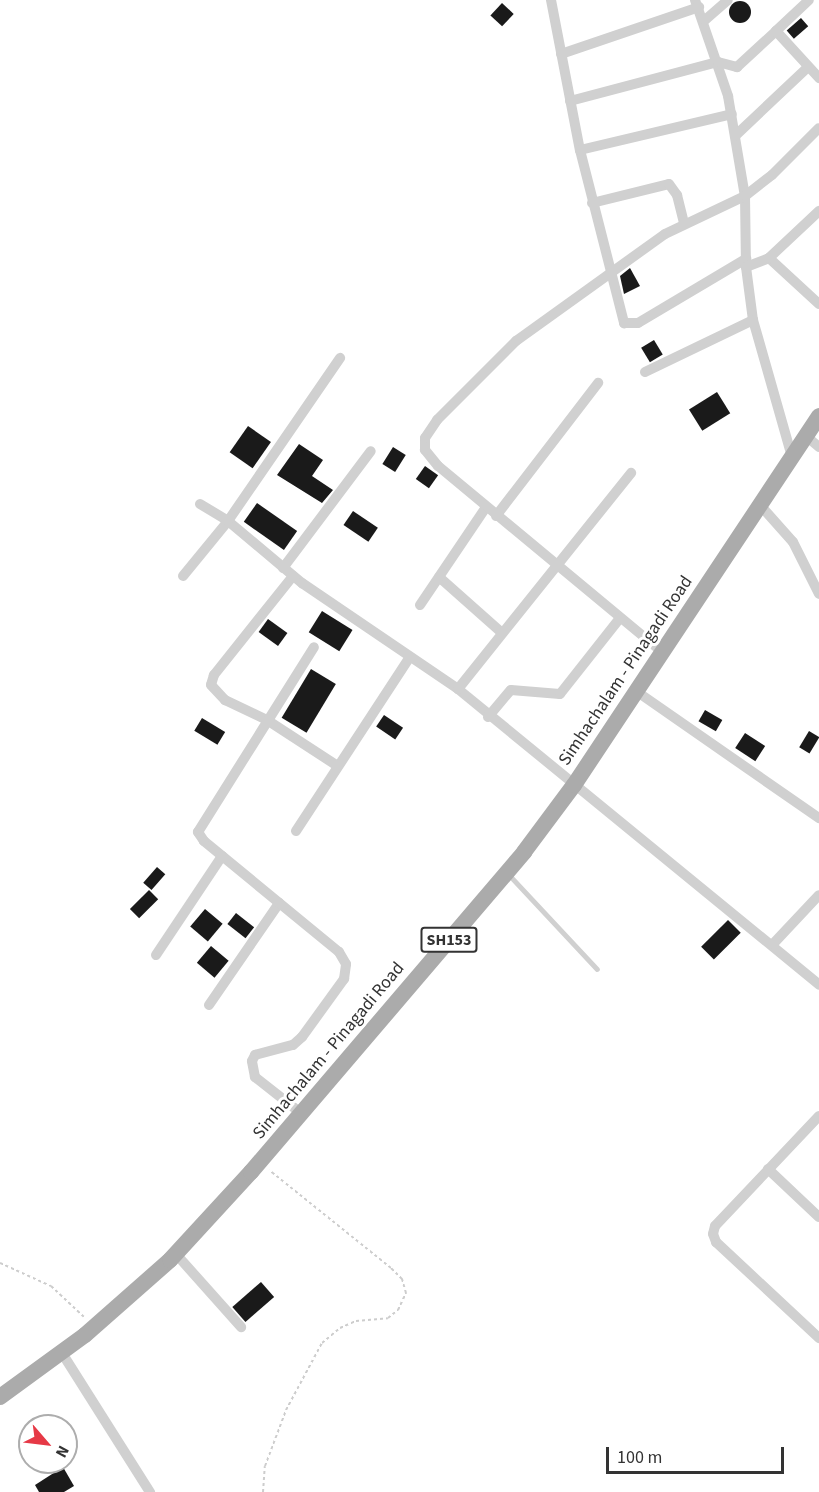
<!DOCTYPE html>
<style>
body{margin:0}
#map{position:relative;width:819px;height:1492px;overflow:hidden;background:#fff;font-family:"Source Sans 3",sans-serif}
div>[style]{position:absolute}
.building>*{inset:0;background:#1a1a1a;transform-origin:0 0}
.round{border-radius:50%}
.path>*{height:2px;margin-top:-1px;transform-origin:0;background:repeating-linear-gradient(90deg,#cdcdcd 0 3px,transparent 0 6px)}
.lane>*{height:5px;margin:-2.5px;padding:0 2.5px;transform-origin:2.5px;border-radius:2.5px;background:#d0d0d0}
.street>*{height:10px;margin:-5px;padding:0 5px;transform-origin:5px;border-radius:5px;background:#d0d0d0}
.primary>*{height:16px;margin:-8px;padding:0 8px;transform-origin:8px;border-radius:8px;background:#ababab}
span{translate:-50% -50%;white-space:nowrap;text-align:center;line-height:1.15;-webkit-text-stroke:6px #fff;paint-order:stroke}
.shield-label span{padding:2px 4px;background:#fff;border:2px solid;border-radius:4px;-webkit-text-stroke-width:0}
.shield-label{font-size:16px;color:#333;font-weight:700}
.street-label{font-size:18px;color:#333}
.north{position:absolute;left:18px;top:1414px;width:60px;height:60px;box-sizing:border-box;background:#fff;border:2px solid #adadad;border-radius:50%;rotate:118deg;font-size:16px;font-weight:700;line-height:24px;text-align:center;color:#333}
.north::after{content:'';display:block;margin:auto;width:21px;height:27px;background:#e63946;clip-path:polygon(50% 0,100% 100%,50% 72%,0 100%)}
.scale{position:absolute;left:606px;top:1447px;width:178px;height:27px;box-sizing:border-box;border:3px solid #333;border-top:0;padding-left:8px;font-size:18px;line-height:21px;white-space:nowrap;color:#333;-webkit-text-stroke:4px #fff;paint-order:stroke}
</style>
<div id="map">
<div class="building">
<i class="round" style="left:729px;top:1px;width:22px;height:22px"></i>
<i style="left:502px;top:3px;width:16px;height:17px;rotate:43deg"></i>
<i style="left:801px;top:18px;width:11px;height:19px;rotate:49deg"></i>
<i style="clip-path:polygon(630px 268px,640px 286px,624px 294px,620px 276px)"></i>
<i style="left:654px;top:340px;width:17px;height:15px;rotate:59deg"></i>
<i style="left:717px;top:392px;width:25px;height:33px;rotate:58deg"></i>
<i style="left:248px;top:426px;width:28px;height:32px;rotate:35deg"></i>
<i style="clip-path:polygon(299px 444px,323px 460px,312px 476px,333px 490px,322px 503px,277px 475px)"></i>
<i style="left:393px;top:447px;width:15px;height:20px;rotate:32deg"></i>
<i style="left:425px;top:466px;width:16px;height:16px;rotate:35deg"></i>
<i style="left:257px;top:503px;width:49px;height:23px;rotate:35deg"></i>
<i style="left:353px;top:511px;width:30px;height:17px;rotate:34deg"></i>
<i style="left:322px;top:611px;width:36px;height:25px;rotate:32deg"></i>
<i style="left:268px;top:619px;width:24px;height:16px;rotate:36deg"></i>
<i style="left:311px;top:669px;width:29px;height:57px;rotate:31deg"></i>
<i style="left:705px;top:710px;width:20px;height:13px;rotate:30deg"></i>
<i style="left:384px;top:715px;width:23px;height:14px;rotate:34deg"></i>
<i style="left:202px;top:718px;width:27px;height:15px;rotate:31deg"></i>
<i style="left:809px;top:731px;width:12px;height:19px;rotate:31deg"></i>
<i style="left:745px;top:733px;width:24px;height:18px;rotate:33deg"></i>
<i style="left:157px;top:867px;width:11px;height:21px;rotate:41deg"></i>
<i style="left:149px;top:890px;width:13px;height:27px;rotate:45deg"></i>
<i style="left:205px;top:909px;width:23px;height:23px;rotate:40deg"></i>
<i style="left:236px;top:913px;width:23px;height:14px;rotate:38deg"></i>
<i style="left:728px;top:920px;width:18px;height:38px;rotate:45deg"></i>
<i style="left:211px;top:946px;width:23px;height:22px;rotate:40deg"></i>
<i style="left:261px;top:1282px;width:20px;height:38px;rotate:49deg"></i>
<i style="clip-path:polygon(63px 1467px,74px 1486px,64px 1492px,39px 1492px,35px 1485px)"></i>
</div>
<div class="path">
<i style="left:0;top:1263px;width:56px;rotate:24.3deg"></i>
<i style="left:51px;top:1286px;width:45px;rotate:43.2deg"></i>
<i style="left:263px;top:1492px;width:26px;rotate:-86deg"></i>
<i style="left:265px;top:1466px;width:60px;rotate:-69.4deg"></i>
<i style="left:286px;top:1410px;width:76px;rotate:-61.8deg"></i>
<i style="left:322px;top:1343px;width:23px;rotate:-40deg"></i>
<i style="left:340px;top:1328px;width:17px;rotate:-24deg"></i>
<i style="left:356px;top:1321px;width:32px;rotate:-5deg"></i>
<i style="left:388px;top:1318px;width:13px;rotate:-39deg"></i>
<i style="left:398px;top:1310px;width:19px;rotate:-65deg"></i>
<i style="left:406px;top:1293px;width:15px;rotate:-106deg"></i>
<i style="left:402px;top:1279px;width:16px;rotate:-135deg"></i>
<i style="left:391px;top:1268px;width:156px;rotate:-141.2deg"></i>
</div>
<div class="lane">
<i style="left:508px;top:874px;width:130px;rotate:46.9deg"></i>
</div>
<div class="street">
<i style="left:551px;top:0;width:153px;rotate:79.1deg"></i>
<i style="left:580px;top:150px;width:179px;rotate:75.7deg"></i>
<i style="left:624px;top:323px;width:14px"></i>
<i style="left:638px;top:323px;width:126px;rotate:-30.7deg"></i>
<i style="left:695px;top:0;width:102px;rotate:71deg"></i>
<i style="left:728px;top:96px;width:101px;rotate:80.4deg"></i>
<i style="left:745px;top:196px;width:71px;rotate:89.2deg"></i>
<i style="left:746px;top:267px;width:53px;rotate:82.5deg"></i>
<i style="left:753px;top:320px;width:142px;rotate:74.1deg"></i>
<i style="left:705px;top:20px;width:30px;rotate:-41deg"></i>
<i style="left:776px;top:31px;width:45px;rotate:-43.2deg"></i>
<i style="left:561px;top:54px;width:146px;rotate:-18.8deg"></i>
<i style="left:570px;top:101px;width:153px;rotate:-14.8deg"></i>
<i style="left:718px;top:62px;width:20px;rotate:15deg"></i>
<i style="left:737px;top:67px;width:53px;rotate:-42.7deg"></i>
<i style="left:776px;top:31px;width:64px;rotate:47.5deg"></i>
<i style="left:735px;top:136px;width:100px;rotate:-43.4deg"></i>
<i style="left:580px;top:150px;width:156px;rotate:-13.3deg"></i>
<i style="left:592px;top:203px;width:79px;rotate:-13.9deg"></i>
<i style="left:669px;top:184px;width:14px;rotate:54deg"></i>
<i style="left:677px;top:195px;width:29px;rotate:76deg"></i>
<i style="left:769px;top:258px;width:68px;rotate:42.6deg"></i>
<i style="left:746px;top:267px;width:25px;rotate:-21deg"></i>
<i style="left:769px;top:258px;width:69px;rotate:-43.2deg"></i>
<i style="left:645px;top:372px;width:120px;rotate:-25.7deg"></i>
<i style="left:806px;top:436px;width:17px;rotate:40deg"></i>
<i style="left:200px;top:504px;width:33px;rotate:31deg"></i>
<i style="left:228px;top:521px;width:97px;rotate:40deg"></i>
<i style="left:302px;top:583px;width:189px;rotate:34.2deg"></i>
<i style="left:458px;top:689px;width:467px;rotate:39.3deg"></i>
<i style="left:761px;top:506px;width:48px;rotate:48.4deg"></i>
<i style="left:793px;top:542px;width:58px;rotate:63.4deg"></i>
<i style="left:496px;top:516px;width:168px;rotate:-52.5deg"></i>
<i style="left:283px;top:568px;width:146px;rotate:-53.1deg"></i>
<i style="left:183px;top:576px;width:71px;rotate:-50.7deg"></i>
<i style="left:228px;top:521px;width:198px;rotate:-55.5deg"></i>
<i style="left:293px;top:576px;width:127px;rotate:128.6deg"></i>
<i style="left:214px;top:675px;width:10px;rotate:107deg"></i>
<i style="left:211px;top:685px;width:21px;rotate:47deg"></i>
<i style="left:225px;top:700px;width:47px;rotate:25.5deg"></i>
<i style="left:267px;top:720px;width:82px;rotate:33.1deg"></i>
<i style="left:439px;top:577px;width:84px;rotate:41.6deg"></i>
<i style="left:420px;top:605px;width:118px;rotate:-56deg"></i>
<i style="left:661px;top:651px;width:290px;rotate:-140.3deg"></i>
<i style="left:438px;top:466px;width:21px;rotate:-129deg"></i>
<i style="left:425px;top:450px;width:12px;rotate:-90deg"></i>
<i style="left:425px;top:438px;width:22px;rotate:-56deg"></i>
<i style="left:437px;top:420px;width:112px;rotate:-45deg"></i>
<i style="left:516px;top:341px;width:183px;rotate:-35.7deg"></i>
<i style="left:665px;top:234px;width:89px;rotate:-25.4deg"></i>
<i style="left:745px;top:196px;width:34px;rotate:-38deg"></i>
<i style="left:772px;top:175px;width:66px;rotate:-45deg"></i>
<i style="left:458px;top:689px;width:277px;rotate:-51.3deg"></i>
<i style="left:636px;top:691px;width:223px;rotate:34.8deg"></i>
<i style="left:488px;top:717px;width:35px;rotate:-50deg"></i>
<i style="left:511px;top:690px;width:49px;rotate:4.7deg"></i>
<i style="left:560px;top:694px;width:97px;rotate:-51.7deg"></i>
<i style="left:296px;top:831px;width:207px;rotate:-56.8deg"></i>
<i style="left:773px;top:944px;width:67px;rotate:-46.8deg"></i>
<i style="left:156px;top:955px;width:119px;rotate:-56.3deg"></i>
<i style="left:209px;top:1005px;width:124px;rotate:-55.5deg"></i>
<i style="left:302px;top:1114px;width:60px;rotate:-141.8deg"></i>
<i style="left:255px;top:1077px;width:16px;rotate:-101deg"></i>
<i style="left:252px;top:1061px;width:7px;rotate:-63deg"></i>
<i style="left:255px;top:1055px;width:39px;rotate:-15deg"></i>
<i style="left:293px;top:1045px;width:12px;rotate:-42deg"></i>
<i style="left:302px;top:1037px;width:72px;rotate:-54.1deg"></i>
<i style="left:344px;top:979px;width:15px;rotate:-82deg"></i>
<i style="left:346px;top:964px;width:14px;rotate:-120deg"></i>
<i style="left:339px;top:952px;width:175px;rotate:-140.6deg"></i>
<i style="left:204px;top:841px;width:11px;rotate:-124deg"></i>
<i style="left:198px;top:832px;width:218px;rotate:-57.9deg"></i>
<i style="left:819px;top:1116px;width:151px;rotate:133.4deg"></i>
<i style="left:715px;top:1226px;width:8px;rotate:104deg"></i>
<i style="left:713px;top:1234px;width:9px;rotate:69deg"></i>
<i style="left:716px;top:1242px;width:141px;rotate:43deg"></i>
<i style="left:768px;top:1169px;width:70px;rotate:43.3deg"></i>
<i style="left:176px;top:1254px;width:98px;rotate:48.3deg"></i>
<i style="left:62px;top:1353px;width:165px;rotate:57.7deg"></i>
</div>
<div class="primary">
<i style="left:0;top:1397px;width:105px;rotate:-36.1deg"></i>
<i style="left:85px;top:1335px;width:113px;rotate:-41.4deg"></i>
<i style="left:170px;top:1260px;width:120px;rotate:-47.4deg"></i>
<i style="left:251px;top:1172px;width:421px;rotate:-49.5deg"></i>
<i style="left:524px;top:852px;width:84px;rotate:-53.3deg"></i>
<i style="left:574px;top:785px;width:443px;rotate:-56.4deg"></i>
</div>
<div class="shield-label">
<span style="left:449px;top:940px">SH153</span>
</div>
<div class="street-label">
<span style="left:626px;top:671px;rotate:-56deg">Simhachalam - Pinagadi Road</span>
<span style="left:329px;top:1051px;rotate:-50deg">Simhachalam - Pinagadi Road</span>
</div>
<div class="north">N</div>
<div class="scale">100 m</div>
</div>
